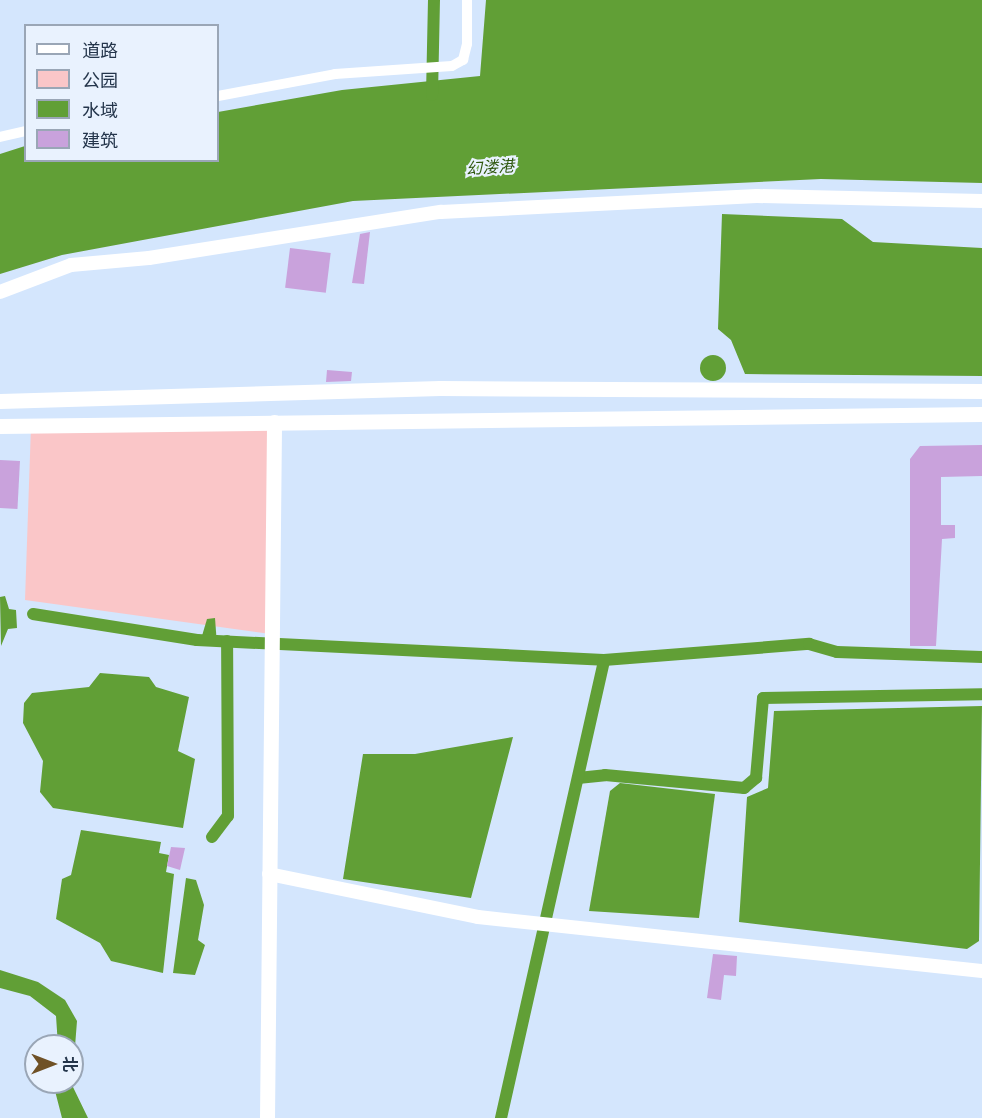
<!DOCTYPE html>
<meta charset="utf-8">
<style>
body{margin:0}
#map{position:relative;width:982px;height:1118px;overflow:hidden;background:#d4e6fd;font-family:Merriweather,"Noto Sans SC",serif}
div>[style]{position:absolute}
.green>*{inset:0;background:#fac6c8}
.water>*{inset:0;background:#619f36}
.round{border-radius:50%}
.canal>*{height:12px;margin:-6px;padding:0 6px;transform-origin:6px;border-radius:6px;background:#619f36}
.building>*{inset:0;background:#c9a2dc;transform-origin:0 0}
.minor>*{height:10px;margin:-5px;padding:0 5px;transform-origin:5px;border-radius:5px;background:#fff}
.tertiary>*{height:14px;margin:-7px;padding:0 7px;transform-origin:7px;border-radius:7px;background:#fff}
.secondary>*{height:15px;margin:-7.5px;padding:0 7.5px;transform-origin:7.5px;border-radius:7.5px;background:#fff}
span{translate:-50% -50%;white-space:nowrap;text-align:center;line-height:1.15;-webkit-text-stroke:4.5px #e9f2fe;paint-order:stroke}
.water-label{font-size:16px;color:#2e560d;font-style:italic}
.legend{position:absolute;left:24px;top:24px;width:195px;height:138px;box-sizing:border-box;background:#e9f2fe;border:2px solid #9aa6b6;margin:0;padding:8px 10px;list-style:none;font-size:18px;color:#24354b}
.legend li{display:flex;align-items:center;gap:12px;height:30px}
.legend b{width:30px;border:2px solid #9aa6b6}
.north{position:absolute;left:24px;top:1034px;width:60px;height:60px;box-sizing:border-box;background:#e9f2fe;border:2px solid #9aa6b6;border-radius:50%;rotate:90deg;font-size:16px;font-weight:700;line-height:24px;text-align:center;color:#24354b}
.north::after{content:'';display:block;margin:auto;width:21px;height:27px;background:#6f5126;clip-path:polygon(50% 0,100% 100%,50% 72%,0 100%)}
</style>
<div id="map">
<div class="green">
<i style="clip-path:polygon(274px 422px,271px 634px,25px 600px,31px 426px)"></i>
</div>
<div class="water">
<i style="clip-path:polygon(486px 0,982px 0,982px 183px,821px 179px,353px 201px,62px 255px,0 274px,0 154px,25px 146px,26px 160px,218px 160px,218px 112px,342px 90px,480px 76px)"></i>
<i style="clip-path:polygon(722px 214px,842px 219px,873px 242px,982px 248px,982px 376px,745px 374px,731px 340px,718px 329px)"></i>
<i class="round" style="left:700px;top:355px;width:26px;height:26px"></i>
<i style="clip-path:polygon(5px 596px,9px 609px,16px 610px,17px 628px,8px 629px,1px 646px,0 597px)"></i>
<i style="clip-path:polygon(215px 618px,217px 645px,199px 646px,207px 619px)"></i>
<i style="clip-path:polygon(100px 673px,149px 677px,156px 687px,189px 697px,178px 751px,195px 759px,183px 828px,53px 808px,40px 792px,43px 761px,23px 723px,24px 703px,32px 693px,89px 687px)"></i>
<i style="clip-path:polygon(982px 706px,979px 941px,967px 949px,739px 922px,747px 797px,768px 788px,774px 711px)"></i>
<i style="clip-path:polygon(513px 737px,471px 898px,343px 879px,363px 754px,415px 754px)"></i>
<i style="clip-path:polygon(620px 783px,715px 794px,699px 918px,589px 911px,610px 791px)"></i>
<i style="clip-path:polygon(81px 830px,161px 842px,159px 853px,169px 855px,166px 872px,174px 874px,163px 973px,111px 961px,100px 943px,56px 919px,62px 879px,71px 875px)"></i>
<i style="clip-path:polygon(186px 878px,196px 880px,204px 905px,198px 940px,205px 945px,195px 975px,173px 973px)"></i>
<i style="clip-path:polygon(0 970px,38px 982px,65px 1000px,77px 1021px,72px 1085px,88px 1118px,62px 1118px,54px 1087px,55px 1082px,72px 1082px,72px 1046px,58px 1046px,56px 1016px,30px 996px,0 988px)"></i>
</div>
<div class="canal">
<i style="left:432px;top:95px;width:95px;rotate:-88.8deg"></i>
<i style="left:33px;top:614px;width:166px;rotate:9deg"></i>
<i style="left:197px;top:640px;width:407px;rotate:2.8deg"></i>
<i style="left:604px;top:660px;width:206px;rotate:-4.5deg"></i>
<i style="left:809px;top:644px;width:29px;rotate:16deg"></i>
<i style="left:837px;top:652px;width:145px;rotate:2deg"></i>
<i style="left:578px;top:778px;width:27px;rotate:-6deg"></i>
<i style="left:605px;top:775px;width:140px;rotate:5.3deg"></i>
<i style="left:744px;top:788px;width:16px;rotate:-40deg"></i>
<i style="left:756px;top:778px;width:80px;rotate:-85deg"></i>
<i style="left:763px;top:698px;width:219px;rotate:-1deg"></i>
<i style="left:212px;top:837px;width:26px;rotate:-53deg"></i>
<i style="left:228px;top:816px;width:175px;rotate:-90.3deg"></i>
<i style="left:501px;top:1118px;width:469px;rotate:-77.3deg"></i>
</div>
<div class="building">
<i style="clip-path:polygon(370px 232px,364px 284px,352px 283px,360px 234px)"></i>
<i style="left:290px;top:248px;width:41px;height:40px;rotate:7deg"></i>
<i style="clip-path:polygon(327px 370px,352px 372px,351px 381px,326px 382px)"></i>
<i style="clip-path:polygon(982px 445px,982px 476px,941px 477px,941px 525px,955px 525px,955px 538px,942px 539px,936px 646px,910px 646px,910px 459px,920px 446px)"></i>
<i style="left:0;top:460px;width:20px;height:48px;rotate:3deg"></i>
<i style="clip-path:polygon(171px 847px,185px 848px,180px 870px,167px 866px)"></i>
<i style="clip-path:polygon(713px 954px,737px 956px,736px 976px,724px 975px,721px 1000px,707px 998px)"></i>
</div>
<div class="minor">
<i style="left:218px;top:96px;width:119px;rotate:-10.6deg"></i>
<i style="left:335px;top:74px;width:117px;rotate:-3.9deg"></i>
<i style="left:452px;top:66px;width:13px;rotate:-29deg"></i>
<i style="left:463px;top:60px;width:16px;rotate:-76deg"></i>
<i style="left:467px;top:44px;width:44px;rotate:-90deg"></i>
<i style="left:0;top:137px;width:27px;rotate:-13deg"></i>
</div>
<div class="tertiary">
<i style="left:0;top:292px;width:76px;rotate:-20.8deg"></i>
<i style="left:71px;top:265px;width:78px;rotate:-5.1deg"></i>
<i style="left:149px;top:258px;width:296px;rotate:-9deg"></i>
<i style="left:441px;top:212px;width:316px;rotate:-2.9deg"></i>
<i style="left:757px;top:196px;width:225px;rotate:1.3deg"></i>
<i style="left:269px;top:874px;width:213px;rotate:11.6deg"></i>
<i style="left:478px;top:917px;width:507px;rotate:6.12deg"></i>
</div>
<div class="secondary">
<i style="left:0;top:401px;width:440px;rotate:-1.7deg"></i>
<i style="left:440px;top:388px;width:542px;rotate:0.32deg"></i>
<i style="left:0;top:426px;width:982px;rotate:-0.7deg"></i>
<i style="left:267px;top:1118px;width:696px;rotate:-89.42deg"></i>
</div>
<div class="water-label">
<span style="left:490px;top:167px;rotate:-4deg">幻溇港</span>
</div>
<ul class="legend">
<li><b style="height:8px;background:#fff"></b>道路</li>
<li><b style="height:16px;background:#fac6c8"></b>公园</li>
<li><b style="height:16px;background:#619f36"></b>水域</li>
<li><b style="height:16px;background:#c9a2dc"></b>建筑</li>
</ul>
<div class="north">北</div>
</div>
